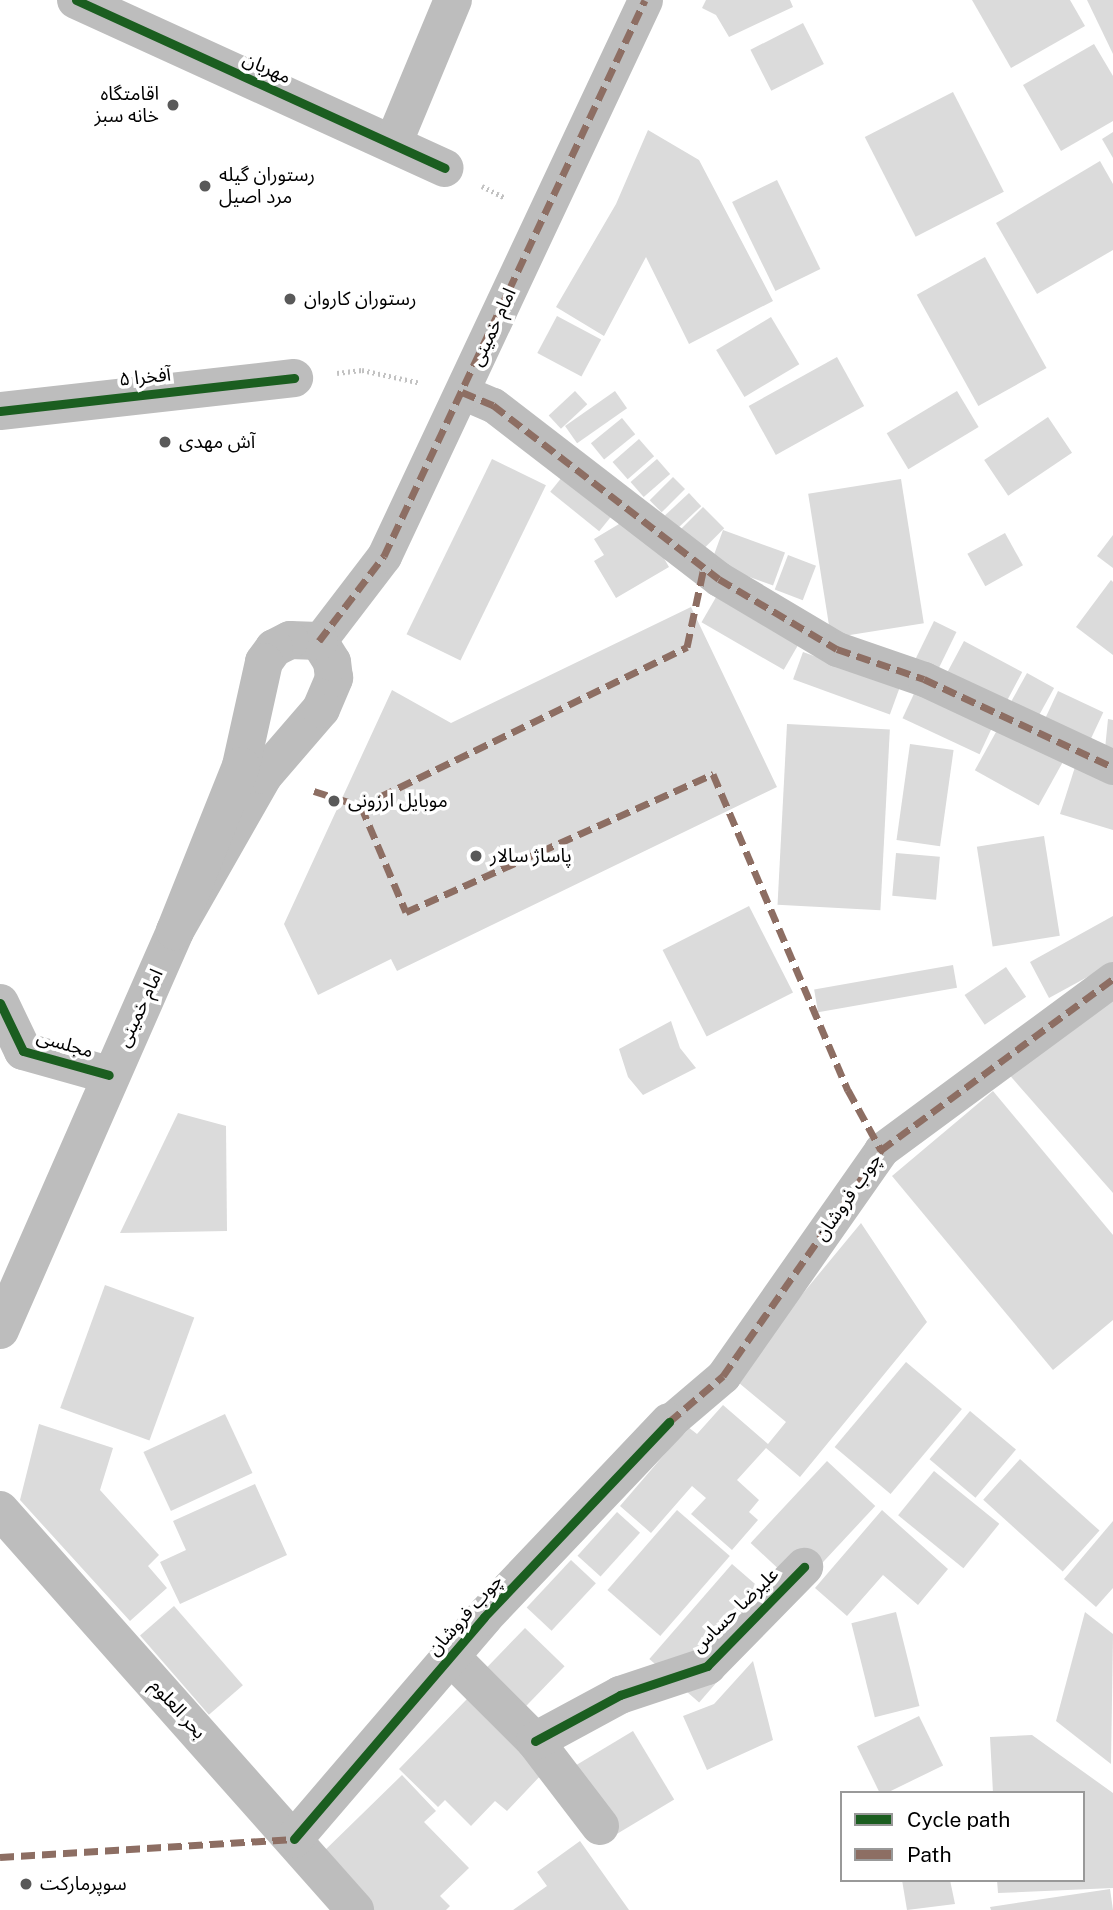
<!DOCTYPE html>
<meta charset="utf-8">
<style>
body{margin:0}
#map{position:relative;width:1113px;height:1910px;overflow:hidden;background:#fff;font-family:"Public Sans","Noto Sans Arabic",sans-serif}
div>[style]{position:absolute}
.building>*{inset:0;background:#dbdbdb;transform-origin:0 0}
.path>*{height:4.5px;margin-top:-2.25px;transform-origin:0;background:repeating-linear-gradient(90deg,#c2c2c2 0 2px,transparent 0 5.5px)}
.pedestrian>*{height:35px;margin:-17.5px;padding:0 17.5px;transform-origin:17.5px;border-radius:17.5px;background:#bdbdbd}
.minor>*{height:38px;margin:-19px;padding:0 19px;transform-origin:19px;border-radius:19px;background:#bdbdbd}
.primary>*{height:38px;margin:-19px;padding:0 19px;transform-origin:19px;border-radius:19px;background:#bdbdbd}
.quiet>*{height:7px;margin-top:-3.5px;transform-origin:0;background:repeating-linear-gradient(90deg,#8d6e63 0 14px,transparent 0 21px)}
.cycleway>*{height:9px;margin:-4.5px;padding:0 4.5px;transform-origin:4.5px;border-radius:4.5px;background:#1b5e20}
.dots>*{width:19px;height:19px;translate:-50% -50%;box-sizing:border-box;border:4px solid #fff;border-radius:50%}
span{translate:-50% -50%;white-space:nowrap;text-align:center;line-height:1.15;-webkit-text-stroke:7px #fff;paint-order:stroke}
.street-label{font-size:19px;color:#000}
.poi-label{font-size:19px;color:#000}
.right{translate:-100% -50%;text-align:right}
.left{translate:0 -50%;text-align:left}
.legend{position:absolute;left:840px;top:1791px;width:245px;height:91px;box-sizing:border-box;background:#fff;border:2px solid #999;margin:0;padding:9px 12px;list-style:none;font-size:21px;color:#000}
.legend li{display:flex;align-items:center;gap:14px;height:35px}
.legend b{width:35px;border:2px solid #999}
</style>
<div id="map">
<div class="building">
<i style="clip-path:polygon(706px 0,790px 0,793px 7px,729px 37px,716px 15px,702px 8px)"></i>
<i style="clip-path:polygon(972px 0,1070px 0,1085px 26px,1011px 68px)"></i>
<i style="clip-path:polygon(1087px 0,1113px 0,1113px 54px)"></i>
<i style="left:803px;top:23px;width:46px;height:59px;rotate:63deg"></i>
<i style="clip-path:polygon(1094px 44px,1113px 76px,1113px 121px,1061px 151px,1023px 85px)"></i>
<i style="left:953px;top:92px;width:112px;height:99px;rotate:63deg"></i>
<i style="clip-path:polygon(648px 130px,699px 160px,773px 301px,689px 344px,646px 257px,604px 336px,556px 307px,616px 204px)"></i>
<i style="clip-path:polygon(1113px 132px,1113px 158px,1102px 139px)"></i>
<i style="clip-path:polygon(1100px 161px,1113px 184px,1113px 250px,1037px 294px,996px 223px)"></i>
<i style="left:777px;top:180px;width:99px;height:50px;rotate:64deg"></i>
<i style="left:985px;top:257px;width:127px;height:78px;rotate:61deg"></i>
<i style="left:557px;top:316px;width:50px;height:42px;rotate:28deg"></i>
<i style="left:771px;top:317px;width:55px;height:64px;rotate:59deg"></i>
<i style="left:837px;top:357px;width:56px;height:101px;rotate:61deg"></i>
<i style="left:575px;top:391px;width:18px;height:36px;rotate:47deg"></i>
<i style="left:615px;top:391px;width:21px;height:61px;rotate:55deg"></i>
<i style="left:957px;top:391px;width:42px;height:82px;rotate:59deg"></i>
<i style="left:1048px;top:417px;width:43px;height:77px;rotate:56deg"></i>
<i style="left:622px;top:418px;width:21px;height:40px;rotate:51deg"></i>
<i style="left:639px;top:439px;width:23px;height:35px;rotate:49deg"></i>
<i style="left:492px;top:459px;width:60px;height:195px;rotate:26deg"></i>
<i style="left:657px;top:459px;width:20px;height:35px;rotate:49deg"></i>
<i style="left:571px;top:466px;width:63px;height:33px;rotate:39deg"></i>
<i style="left:673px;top:477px;width:17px;height:33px;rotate:45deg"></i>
<i style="left:901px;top:479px;width:146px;height:94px;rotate:81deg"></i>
<i style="left:689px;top:493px;width:18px;height:33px;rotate:47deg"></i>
<i style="left:703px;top:507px;width:30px;height:35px;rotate:45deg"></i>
<i style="clip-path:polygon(629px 518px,647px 529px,669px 567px,616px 598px,594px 561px,604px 555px,594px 539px)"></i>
<i style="left:723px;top:530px;width:66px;height:35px;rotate:20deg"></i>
<i style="left:1005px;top:533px;width:37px;height:43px;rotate:61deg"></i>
<i style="clip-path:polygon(1113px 535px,1113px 568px,1097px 556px)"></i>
<i style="left:788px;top:555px;width:30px;height:37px;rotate:21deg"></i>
<i style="clip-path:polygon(1111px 580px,1113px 582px,1113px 655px,1076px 627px)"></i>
<i style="left:719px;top:592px;width:95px;height:35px;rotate:30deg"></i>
<i style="clip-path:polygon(691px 607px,777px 787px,397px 971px,391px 959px,318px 995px,284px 924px,392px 690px,451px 723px)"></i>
<i style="left:934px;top:621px;width:25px;height:48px;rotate:26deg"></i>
<i style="left:964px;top:641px;width:66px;height:40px;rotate:28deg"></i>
<i style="left:803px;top:652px;width:103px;height:29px;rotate:20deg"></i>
<i style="left:1027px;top:673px;width:31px;height:40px;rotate:29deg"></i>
<i style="left:919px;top:683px;width:85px;height:39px;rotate:25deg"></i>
<i style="left:1058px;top:691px;width:50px;height:43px;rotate:25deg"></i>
<i style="clip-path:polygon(1108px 719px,1113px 720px,1113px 760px,1104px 759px)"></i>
<i style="left:1001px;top:723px;width:73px;height:54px;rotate:29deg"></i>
<i style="left:787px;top:724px;width:103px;height:181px;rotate:3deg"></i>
<i style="left:910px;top:744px;width:44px;height:97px;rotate:8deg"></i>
<i style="clip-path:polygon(1075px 767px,1113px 779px,1113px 830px,1060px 814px)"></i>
<i style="left:1044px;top:836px;width:101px;height:68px;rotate:81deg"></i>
<i style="left:896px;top:853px;width:44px;height:43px;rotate:5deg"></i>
<i style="left:749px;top:906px;width:97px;height:97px;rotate:63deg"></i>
<i style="clip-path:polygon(1113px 916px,1113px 963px,1049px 998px,1030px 962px)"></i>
<i style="left:953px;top:965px;width:23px;height:141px;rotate:80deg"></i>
<i style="left:1006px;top:967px;width:36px;height:50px;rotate:56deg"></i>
<i style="clip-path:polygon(1113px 988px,1113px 1193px,1006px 1071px)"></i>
<i style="clip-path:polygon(671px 1021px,680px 1048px,696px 1068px,643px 1095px,628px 1077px,619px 1049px)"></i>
<i style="clip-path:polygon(993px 1091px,1113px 1235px,1113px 1320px,1053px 1370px,892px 1176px)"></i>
<i style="clip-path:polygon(178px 1113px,226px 1126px,227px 1231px,120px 1233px)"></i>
<i style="clip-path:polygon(861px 1223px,927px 1322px,800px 1477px,766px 1448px,737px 1480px,759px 1500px,749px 1512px,758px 1520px,732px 1550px,691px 1514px,706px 1498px,692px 1486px,651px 1533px,620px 1506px,688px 1427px,697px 1434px,723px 1405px,768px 1444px,786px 1422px,733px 1378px)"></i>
<i style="left:105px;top:1285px;width:95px;height:131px;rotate:20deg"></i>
<i style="left:906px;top:1362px;width:73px;height:111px;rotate:40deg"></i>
<i style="left:970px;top:1411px;width:60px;height:63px;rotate:40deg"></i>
<i style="left:225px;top:1414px;width:65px;height:90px;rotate:65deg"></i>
<i style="clip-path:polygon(39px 1424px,113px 1448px,100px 1490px,159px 1555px,148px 1566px,167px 1588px,130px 1621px,20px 1500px)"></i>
<i style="left:1020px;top:1459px;width:107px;height:55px;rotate:42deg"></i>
<i style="left:827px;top:1461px;width:66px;height:112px;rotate:43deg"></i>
<i style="left:934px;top:1471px;width:84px;height:57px;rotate:39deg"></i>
<i style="clip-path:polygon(255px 1484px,287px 1555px,180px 1604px,160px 1562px,186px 1550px,173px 1521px)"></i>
<i style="left:677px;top:1510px;width:70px;height:106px;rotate:41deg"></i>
<i style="clip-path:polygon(882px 1510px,948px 1569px,918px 1605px,883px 1575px,847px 1616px,815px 1588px)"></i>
<i style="left:617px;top:1512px;width:31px;height:59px;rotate:42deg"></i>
<i style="clip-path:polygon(1113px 1521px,1113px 1588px,1096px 1607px,1064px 1579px)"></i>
<i style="left:571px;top:1560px;width:34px;height:65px;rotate:43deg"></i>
<i style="left:732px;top:1564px;width:66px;height:126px;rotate:41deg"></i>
<i style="left:174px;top:1606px;width:105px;height:45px;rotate:49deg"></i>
<i style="left:896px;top:1612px;width:97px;height:46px;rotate:76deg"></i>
<i style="clip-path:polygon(1085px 1612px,1113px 1634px,1111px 1764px,1056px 1721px)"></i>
<i style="left:525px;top:1628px;width:55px;height:83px;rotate:44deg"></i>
<i style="clip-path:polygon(753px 1661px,773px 1740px,707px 1770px,683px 1716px,714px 1704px)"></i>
<i style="clip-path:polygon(467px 1699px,543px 1773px,507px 1811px,495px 1801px,471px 1826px,445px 1800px,438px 1807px,399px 1769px)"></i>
<i style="left:919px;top:1716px;width:55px;height:69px;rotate:64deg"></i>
<i style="left:633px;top:1731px;width:80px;height:84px;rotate:59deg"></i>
<i style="clip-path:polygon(1032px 1735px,1113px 1793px,1113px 1888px,998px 1893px,997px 1880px,1083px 1880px,1083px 1793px,993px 1793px,990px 1737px)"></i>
<i style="clip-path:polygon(402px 1775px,436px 1811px,424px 1822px,469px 1868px,440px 1896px,450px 1906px,446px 1910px,369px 1910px,318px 1857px)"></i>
<i style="clip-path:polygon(580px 1841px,629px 1910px,513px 1910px,547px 1886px,537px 1872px)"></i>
<i style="clip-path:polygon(902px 1880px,950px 1880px,955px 1904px,907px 1910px)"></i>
<i style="clip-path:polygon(1110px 1889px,1113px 1910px,991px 1910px,990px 1907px)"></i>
</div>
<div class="path">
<i style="left:482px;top:186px;width:27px;rotate:27deg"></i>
<i style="left:337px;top:373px;width:25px;rotate:-7deg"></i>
<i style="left:362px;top:370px;width:60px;rotate:12.4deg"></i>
</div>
<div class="pedestrian">
<i style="left:462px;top:392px;width:34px;rotate:23deg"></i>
<i style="left:493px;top:405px;width:285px;rotate:37.6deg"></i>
<i style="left:719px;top:579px;width:137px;rotate:30.7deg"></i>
<i style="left:837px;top:649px;width:92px;rotate:19deg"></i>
<i style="left:924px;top:679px;width:208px;rotate:25deg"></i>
<i style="left:319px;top:641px;width:107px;rotate:-52.6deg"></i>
<i style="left:384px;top:556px;width:614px;rotate:-64.85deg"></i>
<i style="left:669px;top:1422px;width:71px;rotate:-40.4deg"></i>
<i style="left:723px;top:1376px;width:276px;rotate:-55deg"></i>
<i style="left:881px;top:1150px;width:288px;rotate:-36.4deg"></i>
</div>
<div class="minor">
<i style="left:76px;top:0;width:405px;rotate:24.5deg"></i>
<i style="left:393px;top:144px;width:156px;rotate:-67.4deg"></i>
<i style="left:0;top:411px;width:296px;rotate:-6.4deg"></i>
<i style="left:0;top:1003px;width:53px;rotate:64.4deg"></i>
<i style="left:23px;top:1051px;width:89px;rotate:15.6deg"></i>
<i style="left:0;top:1510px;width:535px;rotate:48.41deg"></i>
<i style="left:451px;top:1657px;width:119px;rotate:45deg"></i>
<i style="left:535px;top:1741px;width:107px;rotate:52.6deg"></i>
<i style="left:535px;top:1741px;width:97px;rotate:-28.4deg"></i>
<i style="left:620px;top:1695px;width:92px;rotate:-18.4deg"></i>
<i style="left:707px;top:1666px;width:139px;rotate:-45.6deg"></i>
<i style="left:294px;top:1839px;width:292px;rotate:-49.4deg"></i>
<i style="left:484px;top:1617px;width:269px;rotate:-46.5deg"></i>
</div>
<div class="primary">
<i style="left:0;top:1330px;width:436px;rotate:-66.3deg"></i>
<i style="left:175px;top:931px;width:180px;rotate:-60.3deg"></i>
<i style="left:264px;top:775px;width:87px;rotate:-49.2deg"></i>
<i style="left:321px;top:709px;width:34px;rotate:-67deg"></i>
<i style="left:334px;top:678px;width:16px;rotate:-97deg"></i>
<i style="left:332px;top:662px;width:25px;rotate:-122deg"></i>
<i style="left:319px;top:641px;width:29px;rotate:-178deg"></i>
<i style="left:290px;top:640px;width:18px;rotate:153deg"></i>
<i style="left:274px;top:648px;width:17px;rotate:126deg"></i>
<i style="left:264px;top:662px;width:107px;rotate:102.5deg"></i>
<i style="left:241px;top:766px;width:178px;rotate:111.8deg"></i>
</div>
<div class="quiet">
<i style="left:462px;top:392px;width:34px;rotate:23deg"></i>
<i style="left:493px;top:405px;width:285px;rotate:37.6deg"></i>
<i style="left:719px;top:579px;width:137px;rotate:30.7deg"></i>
<i style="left:837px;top:649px;width:92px;rotate:19deg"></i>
<i style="left:924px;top:679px;width:208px;rotate:25deg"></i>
<i style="left:319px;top:641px;width:107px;rotate:-52.6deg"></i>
<i style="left:384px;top:556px;width:614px;rotate:-64.85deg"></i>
<i style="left:314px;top:791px;width:49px;rotate:17.7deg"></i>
<i style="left:361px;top:806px;width:115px;rotate:67deg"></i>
<i style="left:406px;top:912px;width:337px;rotate:-24.2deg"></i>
<i style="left:713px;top:774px;width:344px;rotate:66.9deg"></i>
<i style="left:848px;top:1090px;width:68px;rotate:61.2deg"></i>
<i style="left:361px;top:806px;width:363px;rotate:-26deg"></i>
<i style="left:687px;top:647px;width:82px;rotate:-78deg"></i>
<i style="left:669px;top:1422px;width:71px;rotate:-40.4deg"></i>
<i style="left:723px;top:1376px;width:276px;rotate:-55deg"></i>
<i style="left:881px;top:1150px;width:288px;rotate:-36.4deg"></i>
<i style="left:0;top:1857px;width:295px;rotate:-3.5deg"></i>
</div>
<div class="cycleway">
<i style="left:76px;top:0;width:405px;rotate:24.5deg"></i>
<i style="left:0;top:411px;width:296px;rotate:-6.4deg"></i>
<i style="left:0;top:1003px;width:53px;rotate:64.4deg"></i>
<i style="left:23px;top:1051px;width:89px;rotate:15.6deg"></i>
<i style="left:535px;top:1741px;width:97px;rotate:-28.4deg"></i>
<i style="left:620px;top:1695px;width:92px;rotate:-18.4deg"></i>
<i style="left:707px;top:1666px;width:139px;rotate:-45.6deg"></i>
<i style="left:294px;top:1839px;width:292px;rotate:-49.4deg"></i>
<i style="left:484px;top:1617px;width:269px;rotate:-46.5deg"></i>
</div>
<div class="dots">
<i style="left:173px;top:105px;background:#595959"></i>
<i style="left:205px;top:186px;background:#595959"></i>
<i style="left:290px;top:299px;background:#595959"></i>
<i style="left:165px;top:442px;background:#595959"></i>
<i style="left:334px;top:801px;background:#595959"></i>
<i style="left:476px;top:856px;background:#595959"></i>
<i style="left:26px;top:1884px;background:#595959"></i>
</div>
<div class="street-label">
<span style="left:267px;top:68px;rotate:24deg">مهربان</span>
<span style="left:493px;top:327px;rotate:-65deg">امام خمینی</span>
<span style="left:145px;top:377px;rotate:-6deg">آفخرا ۵</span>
<span style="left:140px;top:1008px;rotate:-65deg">امام خمینی</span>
<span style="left:65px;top:1044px;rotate:16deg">مجلسی</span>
<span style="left:848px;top:1197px;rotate:-55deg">چوب فروشان</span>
<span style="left:735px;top:1610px;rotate:-44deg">علیرضا حساس</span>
<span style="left:465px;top:1615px;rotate:-48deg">چوب فروشان</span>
<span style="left:178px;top:1709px;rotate:48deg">بحر العلوم</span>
</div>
<div class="poi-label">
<span class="right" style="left:159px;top:105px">اقامتگاه<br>خانه سبز</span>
<span class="left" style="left:219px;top:186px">رستوران گیله<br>مرد اصیل</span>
<span class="left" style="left:304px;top:299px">رستوران کاروان</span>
<span class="left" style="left:179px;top:442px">آش مهدی</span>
<span class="left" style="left:348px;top:801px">موبایل ارزونی</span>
<span class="left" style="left:490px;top:856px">پاساژ سالار</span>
<span class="left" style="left:40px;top:1884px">سوپرمارکت</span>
</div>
<ul class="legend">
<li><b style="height:9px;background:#1b5e20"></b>Cycle path</li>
<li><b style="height:9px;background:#8d6e63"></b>Path</li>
</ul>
</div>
